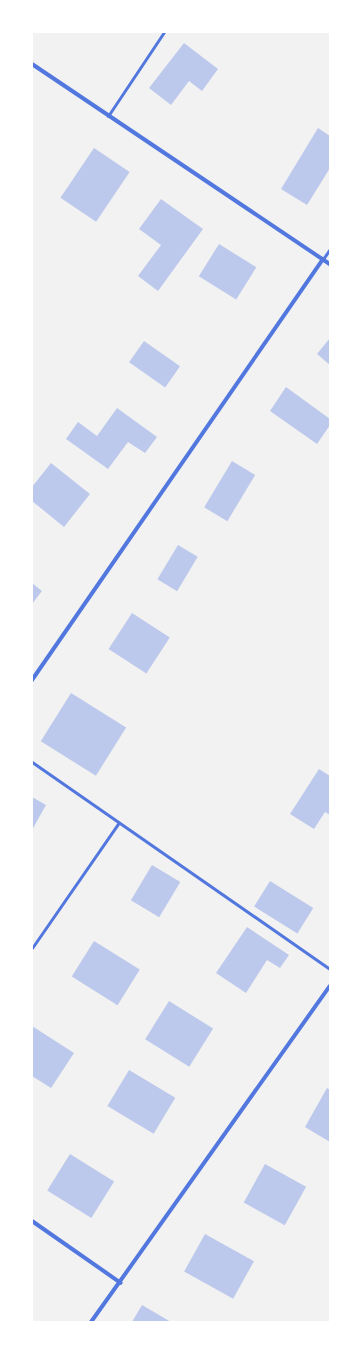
<!DOCTYPE html>
<style>
body{margin:0}
#map{position:relative;width:362px;height:1354px;overflow:hidden;background:#f2f2f2;font-family:Lato,sans-serif}
div>[style]{position:absolute}
.building>*{inset:0;background:#bdc9ec;transform-origin:0 0}
.service>*{height:3px;margin:-1.5px;padding:0 1.5px;transform-origin:1.5px;border-radius:1.5px;background:#5277de}
.minor>*{height:4px;margin:-2px;padding:0 2px;transform-origin:2px;border-radius:2px;background:#5277de}
span{translate:-50% -50%;white-space:nowrap;text-align:center;line-height:1.15;-webkit-text-stroke:4px #fff;paint-order:stroke}
.frame{position:absolute;inset:0;border:33px solid #fff;pointer-events:none}
</style>
<div id="map">
<div class="building">
<i style="clip-path:polygon(184px 43px,218px 69px,202px 91px,189px 81px,171px 105px,149px 88px)"></i>
<i style="clip-path:polygon(318px 128px,330px 136px,330px 168px,307px 205px,281px 189px)"></i>
<i style="left:94px;top:148px;width:43px;height:60px;rotate:34deg"></i>
<i style="clip-path:polygon(161px 199px,203px 229px,158px 291px,138px 276px,161px 245px,139px 229px)"></i>
<i style="left:219px;top:244px;width:44px;height:38px;rotate:32deg"></i>
<i style="clip-path:polygon(330px 338px,330px 365px,317px 354px)"></i>
<i style="left:144px;top:341px;width:44px;height:26px;rotate:35deg"></i>
<i style="clip-path:polygon(286px 387px,330px 419px,330px 425px,317px 444px,270px 411px)"></i>
<i style="clip-path:polygon(117px 408px,157px 437px,145px 453px,128px 442px,108px 469px,66px 439px,78px 422px,97px 436px)"></i>
<i style="left:232px;top:461px;width:27px;height:54px;rotate:31deg"></i>
<i style="clip-path:polygon(51px 463px,90px 494px,64px 527px,32px 501px,32px 487px)"></i>
<i style="left:178px;top:545px;width:23px;height:40px;rotate:31deg"></i>
<i style="clip-path:polygon(32px 583px,42px 591px,32px 604px)"></i>
<i style="left:132px;top:613px;width:45px;height:43px;rotate:33deg"></i>
<i style="left:71px;top:693px;width:65px;height:57px;rotate:32deg"></i>
<i style="clip-path:polygon(319px 769px,330px 776px,330px 815px,325px 812px,314px 829px,290px 814px)"></i>
<i style="clip-path:polygon(32px 797px,46px 805px,32px 830px)"></i>
<i style="left:152px;top:865px;width:33px;height:41px;rotate:31deg"></i>
<i style="left:270px;top:881px;width:51px;height:30px;rotate:32deg"></i>
<i style="clip-path:polygon(247px 927px,289px 955px,280px 968px,267px 960px,246px 993px,216px 973px)"></i>
<i style="left:94px;top:941px;width:54px;height:42px;rotate:32deg"></i>
<i style="left:169px;top:1001px;width:52px;height:45px;rotate:32deg"></i>
<i style="clip-path:polygon(32px 1026px,74px 1053px,51px 1088px,32px 1076px)"></i>
<i style="left:129px;top:1070px;width:54px;height:42px;rotate:31deg"></i>
<i style="clip-path:polygon(327px 1088px,330px 1090px,330px 1142px,305px 1127px)"></i>
<i style="left:70px;top:1154px;width:52px;height:43px;rotate:32deg"></i>
<i style="left:265px;top:1164px;width:47px;height:44px;rotate:29deg"></i>
<i style="left:205px;top:1234px;width:56px;height:43px;rotate:29deg"></i>
<i style="clip-path:polygon(142px 1305px,171px 1322px,132px 1322px)"></i>
</div>
<div class="service">
<i style="left:108px;top:116px;width:101px;rotate:-56.3deg"></i>
<i style="left:323px;top:259px;width:12px;rotate:-55deg"></i>
<i style="left:32px;top:762px;width:363px;rotate:34.8deg"></i>
<i style="left:32px;top:948px;width:151px;rotate:-55.3deg"></i>
</div>
<div class="minor">
<i style="left:32px;top:64px;width:359px;rotate:33.9deg"></i>
<i style="left:32px;top:680px;width:512px;rotate:-55.35deg"></i>
<i style="left:32px;top:1221px;width:108px;rotate:34.9deg"></i>
<i style="left:91px;top:1322px;width:412px;rotate:-54.6deg"></i>
</div>
<div class="frame"></div>
</div>
